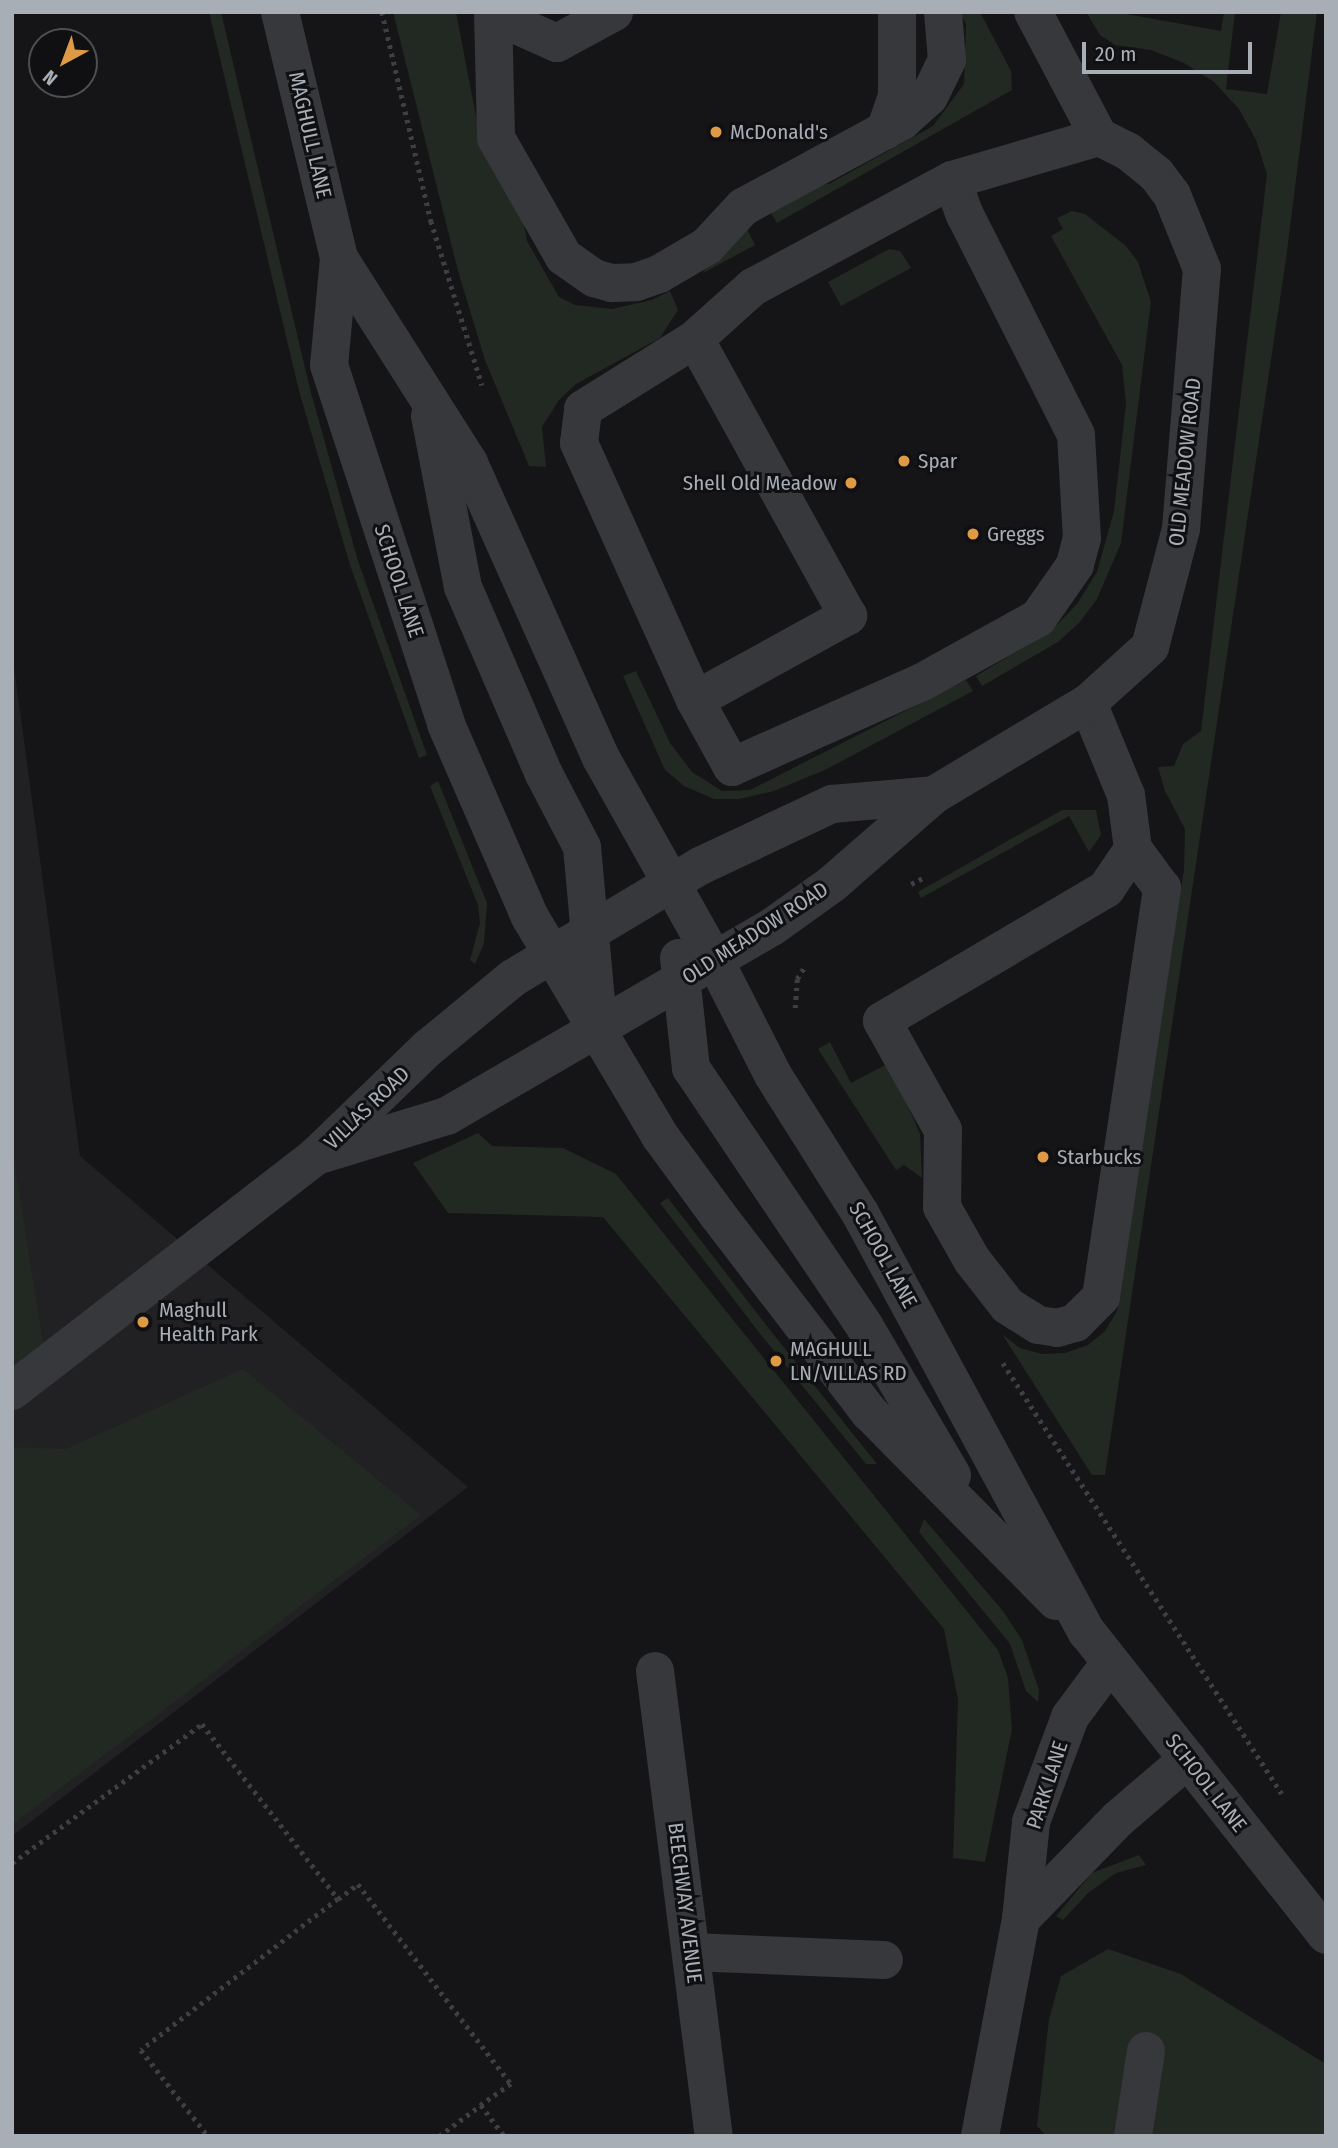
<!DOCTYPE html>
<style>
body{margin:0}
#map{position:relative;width:1338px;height:2148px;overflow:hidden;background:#151517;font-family:"Fira Sans Condensed",sans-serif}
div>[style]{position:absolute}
.built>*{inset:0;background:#212124}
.green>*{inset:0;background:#222822}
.path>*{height:4.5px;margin-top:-2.25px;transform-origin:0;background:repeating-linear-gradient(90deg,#3d3f42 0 3.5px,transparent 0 8.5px)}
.minor>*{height:38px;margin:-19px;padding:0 19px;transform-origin:19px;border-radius:19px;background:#37383b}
.dots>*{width:19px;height:19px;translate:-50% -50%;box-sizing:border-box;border:4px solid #101012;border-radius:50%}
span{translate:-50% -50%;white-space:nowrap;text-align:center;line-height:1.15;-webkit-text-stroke:6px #101012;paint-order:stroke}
.poi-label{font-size:21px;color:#a8aeb5}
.left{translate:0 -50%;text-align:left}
.right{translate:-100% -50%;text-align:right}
.street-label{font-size:21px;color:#a8aeb5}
.frame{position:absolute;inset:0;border:14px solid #a8aeb5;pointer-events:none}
.north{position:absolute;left:28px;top:28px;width:70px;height:70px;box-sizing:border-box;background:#101012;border:2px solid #4d4f53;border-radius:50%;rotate:221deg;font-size:19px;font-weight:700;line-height:28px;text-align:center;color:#a8aeb5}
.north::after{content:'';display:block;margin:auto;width:24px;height:32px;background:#de9a45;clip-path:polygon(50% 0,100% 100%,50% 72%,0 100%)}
.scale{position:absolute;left:1082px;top:42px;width:170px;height:32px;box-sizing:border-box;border:4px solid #a8aeb5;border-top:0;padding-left:9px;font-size:21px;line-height:24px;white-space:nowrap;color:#a8aeb5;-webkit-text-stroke:5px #101012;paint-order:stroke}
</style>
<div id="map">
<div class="built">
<i style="clip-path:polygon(12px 652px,80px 1156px,468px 1487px,12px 1836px)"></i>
</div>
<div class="green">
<i style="clip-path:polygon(209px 12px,221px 12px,310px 389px,358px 561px,427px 755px,419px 758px,350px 565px,299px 391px)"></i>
<i style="clip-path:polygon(393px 12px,456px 12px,479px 132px,522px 214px,527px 241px,559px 297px,575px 305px,612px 309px,652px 300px,670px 291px,678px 310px,660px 338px,576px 384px,559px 400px,542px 427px,546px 467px,529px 466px,485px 360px,458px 271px)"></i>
<i style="clip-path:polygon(960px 12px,980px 12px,1011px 71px,1012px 90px,777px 223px,771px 213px,746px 227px,755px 245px,703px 273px,728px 238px,812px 182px,829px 184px,933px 126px,964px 84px,966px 24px)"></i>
<i style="clip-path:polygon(1086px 12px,1115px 12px,1221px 31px,1224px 12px,1235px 12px,1226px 89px,1267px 94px,1281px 12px,1317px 12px,1286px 259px,1105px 1475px,1092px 1475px,1002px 1334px,1020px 1348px,1042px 1354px,1065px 1353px,1088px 1345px,1105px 1331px,1117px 1311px,1184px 869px,1185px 829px,1165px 791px,1158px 767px,1174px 766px,1183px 744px,1201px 731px,1267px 174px,1256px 140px,1239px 109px,1214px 82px,1184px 63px,1151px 50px,1115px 45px,1100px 35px)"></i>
<i style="clip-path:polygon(1072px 211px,1085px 214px,1126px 246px,1138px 262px,1151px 302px,1121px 543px,1097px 599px,1079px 623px,1058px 642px,982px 686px,976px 676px,1051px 631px,1077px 604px,1097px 572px,1114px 511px,1126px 404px,1122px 365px,1051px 236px,1063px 229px,1057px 218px)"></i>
<i style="clip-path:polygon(889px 249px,900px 251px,911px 268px,841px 306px,828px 282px)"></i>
<i style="clip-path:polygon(636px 671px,670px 743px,692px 772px,722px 791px,750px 790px,966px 680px,973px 691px,827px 769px,774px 791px,739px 799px,714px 799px,684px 786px,665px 770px,623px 676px)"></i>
<i style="clip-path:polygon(438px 781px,487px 903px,484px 944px,475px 964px,470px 960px,480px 923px,478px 905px,430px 786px)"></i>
<i style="clip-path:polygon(1062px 810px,1096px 810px,1101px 835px,1089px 852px,1069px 816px,921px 898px,918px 892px)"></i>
<i style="clip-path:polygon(830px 1042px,851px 1083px,889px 1063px,920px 1134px,922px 1178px,904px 1165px,896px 1170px,818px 1049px)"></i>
<i style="clip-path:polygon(478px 1133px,492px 1146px,563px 1148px,616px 1174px,998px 1650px,1008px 1678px,1012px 1729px,985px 1862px,953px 1858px,958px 1700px,944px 1629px,603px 1217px,448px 1213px,413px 1163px)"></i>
<i style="clip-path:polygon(12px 1147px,43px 1343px,12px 1367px)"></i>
<i style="clip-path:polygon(668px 1198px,770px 1330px,877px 1464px,866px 1464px,761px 1335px,660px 1203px)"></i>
<i style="clip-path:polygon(243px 1369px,421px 1515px,12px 1825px,12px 1447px,66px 1449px)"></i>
<i style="clip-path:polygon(924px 1519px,1003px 1611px,1022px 1640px,1039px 1690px,1038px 1702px,1026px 1691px,1010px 1644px,919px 1532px)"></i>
<i style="clip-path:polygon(1139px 1855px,1146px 1865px,1116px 1873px,1088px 1893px,1063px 1920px,1056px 1916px,1092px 1873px)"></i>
<i style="clip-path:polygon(1108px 1949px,1181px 1974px,1326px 2064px,1326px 2136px,1046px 2136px,1037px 2126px,1049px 2019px,1061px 1976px)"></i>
</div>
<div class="path">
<i style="left:382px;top:12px;width:215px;rotate:76.8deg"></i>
<i style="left:431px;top:221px;width:172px;rotate:72.7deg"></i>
<i style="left:911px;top:884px;width:13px;rotate:-27deg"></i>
<i style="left:795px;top:1008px;width:29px;rotate:-86deg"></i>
<i style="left:797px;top:979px;width:15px;rotate:-58deg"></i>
<i style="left:1003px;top:1363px;width:513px;rotate:57.08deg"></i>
<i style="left:12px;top:1863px;width:235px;rotate:-36.2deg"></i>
<i style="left:202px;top:1724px;width:222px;rotate:52.1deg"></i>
<i style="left:338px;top:1899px;width:248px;rotate:142.5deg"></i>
<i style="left:141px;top:2050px;width:109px;rotate:52.1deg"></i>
<i style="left:338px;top:1899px;width:25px;rotate:-37deg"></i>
<i style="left:358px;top:1884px;width:252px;rotate:52.6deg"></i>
<i style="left:511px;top:2084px;width:37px;rotate:145deg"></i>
<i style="left:481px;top:2105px;width:39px;rotate:53deg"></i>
<i style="left:439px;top:2136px;width:52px;rotate:-36.4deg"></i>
</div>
<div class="minor">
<i style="left:280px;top:12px;width:253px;rotate:76.5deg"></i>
<i style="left:339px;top:258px;width:243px;rotate:57.6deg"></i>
<i style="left:469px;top:463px;width:323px;rotate:65.9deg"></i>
<i style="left:601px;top:758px;width:233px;rotate:60.7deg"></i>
<i style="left:715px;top:961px;width:128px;rotate:63deg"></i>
<i style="left:773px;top:1075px;width:163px;rotate:57.8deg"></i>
<i style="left:860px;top:1213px;width:477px;rotate:61.6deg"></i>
<i style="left:1087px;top:1632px;width:386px;rotate:51.7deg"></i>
<i style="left:493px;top:12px;width:126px;rotate:88.6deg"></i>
<i style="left:496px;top:138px;width:137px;rotate:60.3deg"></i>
<i style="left:564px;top:257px;width:37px;rotate:35deg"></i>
<i style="left:594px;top:278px;width:19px;rotate:16deg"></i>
<i style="left:612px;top:283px;width:24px;rotate:-2deg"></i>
<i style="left:636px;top:282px;width:24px;rotate:-19deg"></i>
<i style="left:659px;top:274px;width:56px;rotate:-30.3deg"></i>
<i style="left:707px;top:246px;width:53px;rotate:-47.3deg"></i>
<i style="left:743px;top:207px;width:181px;rotate:-28.4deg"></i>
<i style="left:902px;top:121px;width:36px;rotate:-42deg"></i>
<i style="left:929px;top:97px;width:41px;rotate:-64.1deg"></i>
<i style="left:947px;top:60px;width:48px;rotate:-94.8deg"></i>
<i style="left:494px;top:15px;width:69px;rotate:24deg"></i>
<i style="left:557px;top:43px;width:65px;rotate:-28.5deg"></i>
<i style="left:885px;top:131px;width:36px;rotate:-71deg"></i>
<i style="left:897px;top:97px;width:85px;rotate:-90deg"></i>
<i style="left:952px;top:180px;width:37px;rotate:70deg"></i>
<i style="left:965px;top:215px;width:246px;rotate:63.2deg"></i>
<i style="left:1076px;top:435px;width:103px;rotate:86.7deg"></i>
<i style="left:1082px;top:538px;width:28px;rotate:105deg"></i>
<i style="left:1075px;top:565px;width:65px;rotate:124.9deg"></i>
<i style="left:1038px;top:618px;width:132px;rotate:151.1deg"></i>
<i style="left:922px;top:682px;width:208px;rotate:155.9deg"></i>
<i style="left:732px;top:767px;width:77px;rotate:-118.9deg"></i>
<i style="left:695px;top:700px;width:282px;rotate:-114.3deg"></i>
<i style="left:579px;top:443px;width:34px;rotate:-83deg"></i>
<i style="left:583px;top:409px;width:132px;rotate:-32deg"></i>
<i style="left:695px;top:339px;width:78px;rotate:-41.9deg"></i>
<i style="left:753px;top:287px;width:226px;rotate:-28.3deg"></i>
<i style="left:952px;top:180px;width:153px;rotate:-16.3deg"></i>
<i style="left:339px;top:258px;width:107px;rotate:95.3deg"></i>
<i style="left:329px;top:365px;width:378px;rotate:71.9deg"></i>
<i style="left:446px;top:724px;width:210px;rotate:66.5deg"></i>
<i style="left:530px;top:917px;width:255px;rotate:59.3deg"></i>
<i style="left:660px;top:1136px;width:97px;rotate:53.8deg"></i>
<i style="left:717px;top:1214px;width:250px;rotate:52.5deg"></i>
<i style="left:869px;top:1412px;width:266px;rotate:45.3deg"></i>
<i style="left:430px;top:416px;width:174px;rotate:79.1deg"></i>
<i style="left:463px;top:587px;width:204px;rotate:66.6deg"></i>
<i style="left:544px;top:774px;width:82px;rotate:62.5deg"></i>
<i style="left:582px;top:847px;width:176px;rotate:84.8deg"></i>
<i style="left:695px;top:700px;width:175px;rotate:-28.8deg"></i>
<i style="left:848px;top:616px;width:316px;rotate:-118.9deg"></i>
<i style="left:1088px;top:703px;width:100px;rotate:67.6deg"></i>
<i style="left:1126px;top:795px;width:54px;rotate:82.6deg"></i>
<i style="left:1133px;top:849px;width:48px;rotate:124deg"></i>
<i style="left:1106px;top:889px;width:260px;rotate:149.5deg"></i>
<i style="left:882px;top:1021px;width:125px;rotate:60.8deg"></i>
<i style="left:943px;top:1130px;width:77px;rotate:90.7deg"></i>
<i style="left:942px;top:1207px;width:61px;rotate:60.5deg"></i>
<i style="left:972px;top:1260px;width:58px;rotate:52deg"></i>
<i style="left:1008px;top:1306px;width:36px;rotate:32deg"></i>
<i style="left:1039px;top:1325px;width:18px;rotate:9deg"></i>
<i style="left:1057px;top:1328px;width:19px;rotate:-16deg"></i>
<i style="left:1075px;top:1323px;width:37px;rotate:-45deg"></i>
<i style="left:1101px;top:1297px;width:414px;rotate:-81.5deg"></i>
<i style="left:1162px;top:888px;width:49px;rotate:-126.6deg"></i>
<i style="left:679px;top:958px;width:111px;rotate:83.8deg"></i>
<i style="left:691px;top:1068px;width:312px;rotate:56.1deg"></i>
<i style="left:865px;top:1327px;width:172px;rotate:59.6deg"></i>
<i style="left:316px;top:1156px;width:137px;rotate:-17deg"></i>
<i style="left:447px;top:1116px;width:376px;rotate:-30.2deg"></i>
<i style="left:772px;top:927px;width:74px;rotate:-35.6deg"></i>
<i style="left:832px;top:884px;width:135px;rotate:-41.1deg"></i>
<i style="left:934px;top:795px;width:179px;rotate:-30.9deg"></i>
<i style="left:1088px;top:703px;width:84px;rotate:-42.1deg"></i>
<i style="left:1150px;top:647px;width:122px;rotate:-75.3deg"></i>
<i style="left:1181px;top:529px;width:261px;rotate:-85.4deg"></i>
<i style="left:1202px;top:269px;width:80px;rotate:-112.1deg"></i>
<i style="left:1172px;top:195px;width:26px;rotate:-127deg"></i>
<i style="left:1156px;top:174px;width:35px;rotate:-141deg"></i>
<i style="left:1129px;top:152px;width:34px;rotate:-153deg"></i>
<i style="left:1099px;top:137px;width:141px;rotate:-117.8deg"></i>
<i style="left:12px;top:1391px;width:384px;rotate:-37.7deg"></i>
<i style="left:316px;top:1156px;width:156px;rotate:-44deg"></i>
<i style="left:428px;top:1048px;width:110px;rotate:-39.5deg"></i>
<i style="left:513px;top:978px;width:218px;rotate:-30.9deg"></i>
<i style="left:700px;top:866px;width:146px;rotate:-25.2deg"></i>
<i style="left:832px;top:804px;width:102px;rotate:-5deg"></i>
<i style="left:655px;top:1671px;width:469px;rotate:82.8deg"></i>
<i style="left:1021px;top:1919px;width:139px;rotate:-45.9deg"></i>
<i style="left:1118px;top:1819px;width:92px;rotate:-40.6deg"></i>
<i style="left:691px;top:1952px;width:193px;rotate:2.4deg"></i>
<i style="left:980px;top:2136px;width:221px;rotate:-79.3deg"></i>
<i style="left:1021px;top:1919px;width:98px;rotate:-84.1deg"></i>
<i style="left:1031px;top:1822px;width:112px;rotate:-69.6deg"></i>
<i style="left:1070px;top:1717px;width:67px;rotate:-53.5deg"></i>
<i style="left:1133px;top:2136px;width:86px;rotate:-81.3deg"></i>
</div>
<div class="dots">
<i style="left:716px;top:132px;background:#de9a45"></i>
<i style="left:904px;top:461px;background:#de9a45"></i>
<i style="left:851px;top:483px;background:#de9a45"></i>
<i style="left:973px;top:534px;background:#de9a45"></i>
<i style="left:1043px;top:1157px;background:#de9a45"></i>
<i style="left:143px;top:1322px;background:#de9a45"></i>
<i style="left:776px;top:1361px;background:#de9a45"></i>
</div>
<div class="poi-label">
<span class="left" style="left:730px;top:132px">McDonald's</span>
<span class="left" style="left:918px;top:461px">Spar</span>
<span class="right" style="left:837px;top:483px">Shell Old Meadow</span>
<span class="left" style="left:987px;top:534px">Greggs</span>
<span class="left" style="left:1057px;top:1157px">Starbucks</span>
<span class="left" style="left:159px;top:1322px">Maghull<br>Health Park</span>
<span class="left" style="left:790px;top:1361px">MAGHULL<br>LN/VILLAS RD</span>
</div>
<div class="street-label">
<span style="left:310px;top:135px;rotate:77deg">MAGHULL LANE</span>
<span style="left:1185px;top:462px;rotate:-84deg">OLD MEADOW ROAD</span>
<span style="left:399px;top:581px;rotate:72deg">SCHOOL LANE</span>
<span style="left:755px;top:933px;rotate:-33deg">OLD MEADOW ROAD</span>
<span style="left:367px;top:1108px;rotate:-44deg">VILLAS ROAD</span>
<span style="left:883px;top:1255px;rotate:61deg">SCHOOL LANE</span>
<span style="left:1206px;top:1783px;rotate:52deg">SCHOOL LANE</span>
<span style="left:1047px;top:1785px;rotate:-72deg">PARK LANE</span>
<span style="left:685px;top:1903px;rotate:83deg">BEECHWAY AVENUE</span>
</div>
<div class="frame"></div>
<div class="north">N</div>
<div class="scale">20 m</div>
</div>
